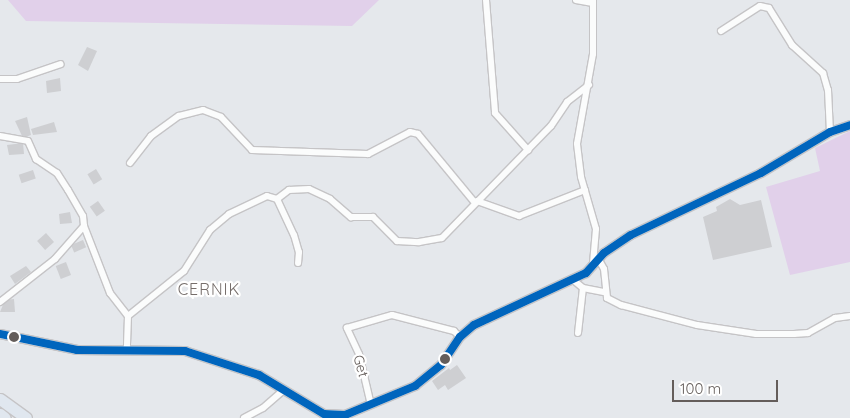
<!DOCTYPE html>
<style>
body{margin:0}
#map{position:relative;width:850px;height:418px;overflow:hidden;background:#e5e8ec;font-family:Quicksand,sans-serif}
div>[style]{position:absolute}
.green>*{inset:0;background:#e1d0ea}
.building>*{inset:0;background:#cecfd2;transform-origin:0 0}
.roads{filter:drop-shadow(1px 0 #c5c4c6) drop-shadow(-1px 0 #c5c4c6) drop-shadow(0 1px #c5c4c6) drop-shadow(0 -1px #c5c4c6)}
.minor>*{height:6px;margin:-3px;padding:0 3px;transform-origin:3px;border-radius:3px;background:#fbfcfc}
.tertiary>*{height:8px;margin:-4px;padding:0 4px;transform-origin:4px;border-radius:4px;background:#fbfcfc}
.motorway>*{height:11px;margin:-5.5px;padding:0 5.5px;transform-origin:5.5px;border-radius:5.5px;background:#e0e7ef}
.bus-1>*{height:8px;margin:-4px;padding:0 4px;transform-origin:4px;border-radius:4px;background:#0065bd}
.dots>*{width:14px;height:14px;translate:-50% -50%;box-sizing:border-box;border:2px solid #fff;border-radius:50%}
span{translate:-50% -50%;white-space:nowrap;text-align:center;line-height:1.15;-webkit-text-stroke:4.5px #fff;paint-order:stroke}
.street-label{font-size:14px;color:#645d5a}
.quarter-label{font-size:16px;color:#766e6b;letter-spacing:1px}
.scale{position:absolute;left:672px;top:380px;width:106px;height:22px;box-sizing:border-box;border:2px solid #645d5a;border-top:0;padding-left:6px;font-size:15px;line-height:18px;white-space:nowrap;color:#645d5a;-webkit-text-stroke:4px #fff;paint-order:stroke}
</style>
<div id="map">
<div class="green">
<i style="clip-path:polygon(8px 0,379px 0,352px 26px,26px 21px)"></i>
<i style="clip-path:polygon(850px 131px,850px 262px,790px 275px,766px 187px,820px 171px,815px 148px)"></i>
</div>
<div class="building">
<i style="clip-path:polygon(87px 47px,97px 51px,88px 71px,78px 65px)"></i>
<i style="clip-path:polygon(60px 78px,61px 91px,47px 93px,46px 81px)"></i>
<i style="clip-path:polygon(27px 117px,31px 135px,23px 138px,15px 121px)"></i>
<i style="clip-path:polygon(54px 122px,57px 132px,33px 135px,31px 129px)"></i>
<i style="clip-path:polygon(23px 143px,24px 154px,9px 155px,7px 145px)"></i>
<i style="left:96px;top:169px;width:12px;height:10px;rotate:59deg"></i>
<i style="left:33px;top:170px;width:9px;height:15px;rotate:72deg"></i>
<i style="clip-path:polygon(730px 199px,740px 205px,761px 200px,772px 247px,713px 260px,703px 217px,717px 211px,716px 207px)"></i>
<i style="left:98px;top:201px;width:12px;height:10px;rotate:55deg"></i>
<i style="clip-path:polygon(70px 212px,72px 223px,60px 224px,59px 214px)"></i>
<i style="left:46px;top:233px;width:12px;height:12px;rotate:48deg"></i>
<i style="left:83px;top:240px;width:8px;height:13px;rotate:67deg"></i>
<i style="left:66px;top:262px;width:14px;height:11px;rotate:69deg"></i>
<i style="clip-path:polygon(26px 266px,31px 272px,15px 284px,10px 276px)"></i>
<i style="clip-path:polygon(14px 299px,15px 312px,0 312px,5px 300px)"></i>
<i style="clip-path:polygon(457px 365px,466px 378px,448px 390px,445px 385px,438px 390px,432px 381px,449px 368px,450px 370px)"></i>
</div>
<div class="roads">
<div class="minor">
<i style="left:486px;top:0;width:113px;rotate:85.4deg"></i>
<i style="left:495px;top:113px;width:50px;rotate:48.3deg"></i>
<i style="left:576px;top:0;width:17px;rotate:10deg"></i>
<i style="left:593px;top:0;width:54px;rotate:90deg"></i>
<i style="left:593px;top:54px;width:91px;rotate:100.1deg"></i>
<i style="left:577px;top:144px;width:33px;rotate:83deg"></i>
<i style="left:581px;top:177px;width:54px;rotate:73.9deg"></i>
<i style="left:596px;top:229px;width:38px;rotate:95deg"></i>
<i style="left:721px;top:31px;width:46px;rotate:-32.7deg"></i>
<i style="left:760px;top:6px;width:9px;rotate:13deg"></i>
<i style="left:769px;top:8px;width:44px;rotate:58.1deg"></i>
<i style="left:792px;top:45px;width:42px;rotate:42.1deg"></i>
<i style="left:823px;top:73px;width:18px;rotate:74deg"></i>
<i style="left:828px;top:90px;width:42px;rotate:87.3deg"></i>
<i style="left:0;top:79px;width:17px"></i>
<i style="left:17px;top:79px;width:46px;rotate:-18.8deg"></i>
<i style="left:0;top:136px;width:28px;rotate:10deg"></i>
<i style="left:28px;top:141px;width:20px;rotate:66deg"></i>
<i style="left:36px;top:159px;width:25px;rotate:34deg"></i>
<i style="left:57px;top:173px;width:20px;rotate:57deg"></i>
<i style="left:68px;top:190px;width:30px;rotate:60deg"></i>
<i style="left:83px;top:216px;width:10px;rotate:84deg"></i>
<i style="left:84px;top:226px;width:44px;rotate:131.3deg"></i>
<i style="left:55px;top:259px;width:70px;rotate:142deg"></i>
<i style="left:130px;top:163px;width:34px;rotate:-52deg"></i>
<i style="left:151px;top:136px;width:34px;rotate:-36deg"></i>
<i style="left:179px;top:116px;width:25px;rotate:-14deg"></i>
<i style="left:203px;top:110px;width:19px;rotate:21deg"></i>
<i style="left:221px;top:117px;width:45px;rotate:46.8deg"></i>
<i style="left:252px;top:150px;width:116px;rotate:2deg"></i>
<i style="left:368px;top:154px;width:47px;rotate:-27.6deg"></i>
<i style="left:410px;top:132px;width:8px;rotate:14deg"></i>
<i style="left:418px;top:134px;width:89px;rotate:50.4deg"></i>
<i style="left:277px;top:199px;width:15px;rotate:-37deg"></i>
<i style="left:289px;top:190px;width:20px;rotate:-3deg"></i>
<i style="left:309px;top:189px;width:23px;rotate:25deg"></i>
<i style="left:330px;top:199px;width:28px;rotate:41deg"></i>
<i style="left:351px;top:217px;width:22px"></i>
<i style="left:373px;top:217px;width:34px;rotate:45deg"></i>
<i style="left:397px;top:241px;width:22px;rotate:3deg"></i>
<i style="left:419px;top:242px;width:23px;rotate:-10deg"></i>
<i style="left:442px;top:238px;width:156px;rotate:-45.8deg"></i>
<i style="left:551px;top:126px;width:29px;rotate:-56deg"></i>
<i style="left:567px;top:102px;width:28px;rotate:-38deg"></i>
<i style="left:477px;top:201px;width:45px;rotate:19.7deg"></i>
<i style="left:519px;top:216px;width:71px;rotate:-21.5deg"></i>
<i style="left:84px;top:226px;width:72px;rotate:68.8deg"></i>
<i style="left:110px;top:293px;width:29px;rotate:52deg"></i>
<i style="left:128px;top:316px;width:35px;rotate:92deg"></i>
<i style="left:599px;top:260px;width:10px;rotate:61deg"></i>
<i style="left:604px;top:269px;width:29px;rotate:84deg"></i>
<i style="left:607px;top:298px;width:16px;rotate:27deg"></i>
<i style="left:621px;top:305px;width:79px;rotate:14.7deg"></i>
<i style="left:697px;top:325px;width:60px;rotate:8.7deg"></i>
<i style="left:756px;top:334px;width:38px"></i>
<i style="left:794px;top:334px;width:14px;rotate:-4deg"></i>
<i style="left:808px;top:333px;width:31px;rotate:-29deg"></i>
<i style="left:835px;top:318px;width:15px;rotate:-8deg"></i>
<i style="left:572px;top:279px;width:14px;rotate:39deg"></i>
<i style="left:583px;top:288px;width:21px;rotate:11deg"></i>
<i style="left:128px;top:316px;width:72px;rotate:-38.8deg"></i>
<i style="left:184px;top:271px;width:49px;rotate:-57.6deg"></i>
<i style="left:210px;top:230px;width:25px;rotate:-40deg"></i>
<i style="left:229px;top:214px;width:42px;rotate:-25.3deg"></i>
<i style="left:267px;top:196px;width:10px;rotate:17deg"></i>
<i style="left:277px;top:199px;width:40px;rotate:65deg"></i>
<i style="left:294px;top:235px;width:18px;rotate:74deg"></i>
<i style="left:299px;top:252px;width:11px;rotate:95deg"></i>
<i style="left:578px;top:333px;width:45px;rotate:-83.7deg"></i>
<i style="left:371px;top:405px;width:52px;rotate:-103.2deg"></i>
<i style="left:359px;top:354px;width:29px;rotate:-115deg"></i>
<i style="left:347px;top:328px;width:47px;rotate:-16.1deg"></i>
<i style="left:392px;top:315px;width:64px;rotate:14.5deg"></i>
<i style="left:454px;top:331px;width:8px;rotate:45deg"></i>
<i style="left:244px;top:418px;width:21px;rotate:-28deg"></i>
<i style="left:263px;top:408px;width:28px;rotate:-41deg"></i>
</div>
<div class="tertiary">
<i style="left:0;top:334px;width:79px;rotate:11.7deg"></i>
<i style="left:77px;top:350px;width:108px;rotate:0.5deg"></i>
<i style="left:185px;top:351px;width:78px;rotate:18deg"></i>
<i style="left:259px;top:375px;width:76px;rotate:31deg"></i>
<i style="left:324px;top:414px;width:21px;rotate:3deg"></i>
<i style="left:345px;top:415px;width:76px;rotate:-22.5deg"></i>
<i style="left:415px;top:386px;width:33px;rotate:-39deg"></i>
<i style="left:441px;top:365px;width:34px;rotate:-56deg"></i>
<i style="left:460px;top:337px;width:18px;rotate:-41deg"></i>
<i style="left:474px;top:325px;width:123px;rotate:-24.9deg"></i>
<i style="left:586px;top:273px;width:27px;rotate:-48deg"></i>
<i style="left:604px;top:253px;width:32px;rotate:-34deg"></i>
<i style="left:631px;top:235px;width:144px;rotate:-25.5deg"></i>
<i style="left:761px;top:173px;width:80px;rotate:-30.7deg"></i>
<i style="left:830px;top:132px;width:21px;rotate:-19deg"></i>
</div>
<div class="motorway">
<i style="left:0;top:399px;width:32px;rotate:36deg"></i>
<i style="left:0;top:414px;width:6px;rotate:39deg"></i>
</div>
</div>
<div class="bus-1">
<i style="left:0;top:334px;width:79px;rotate:11.7deg"></i>
<i style="left:77px;top:350px;width:108px;rotate:0.5deg"></i>
<i style="left:185px;top:351px;width:78px;rotate:18deg"></i>
<i style="left:259px;top:375px;width:76px;rotate:31deg"></i>
<i style="left:324px;top:414px;width:21px;rotate:3deg"></i>
<i style="left:345px;top:415px;width:76px;rotate:-22.5deg"></i>
<i style="left:415px;top:386px;width:33px;rotate:-39deg"></i>
<i style="left:441px;top:365px;width:34px;rotate:-56deg"></i>
<i style="left:460px;top:337px;width:18px;rotate:-41deg"></i>
<i style="left:474px;top:325px;width:123px;rotate:-24.9deg"></i>
<i style="left:586px;top:273px;width:27px;rotate:-48deg"></i>
<i style="left:604px;top:253px;width:32px;rotate:-34deg"></i>
<i style="left:631px;top:235px;width:144px;rotate:-25.5deg"></i>
<i style="left:761px;top:173px;width:80px;rotate:-30.7deg"></i>
<i style="left:830px;top:132px;width:21px;rotate:-19deg"></i>
</div>
<div class="dots">
<i style="left:14px;top:337px;background:#645d5a"></i>
<i style="left:445px;top:359px;background:#645d5a"></i>
</div>
<div class="street-label">
<span style="left:361px;top:366px;rotate:75deg">Get</span>
</div>
<div class="quarter-label">
<span style="left:209px;top:289px">CERNIK</span>
</div>
<div class="scale">100 m</div>
</div>
